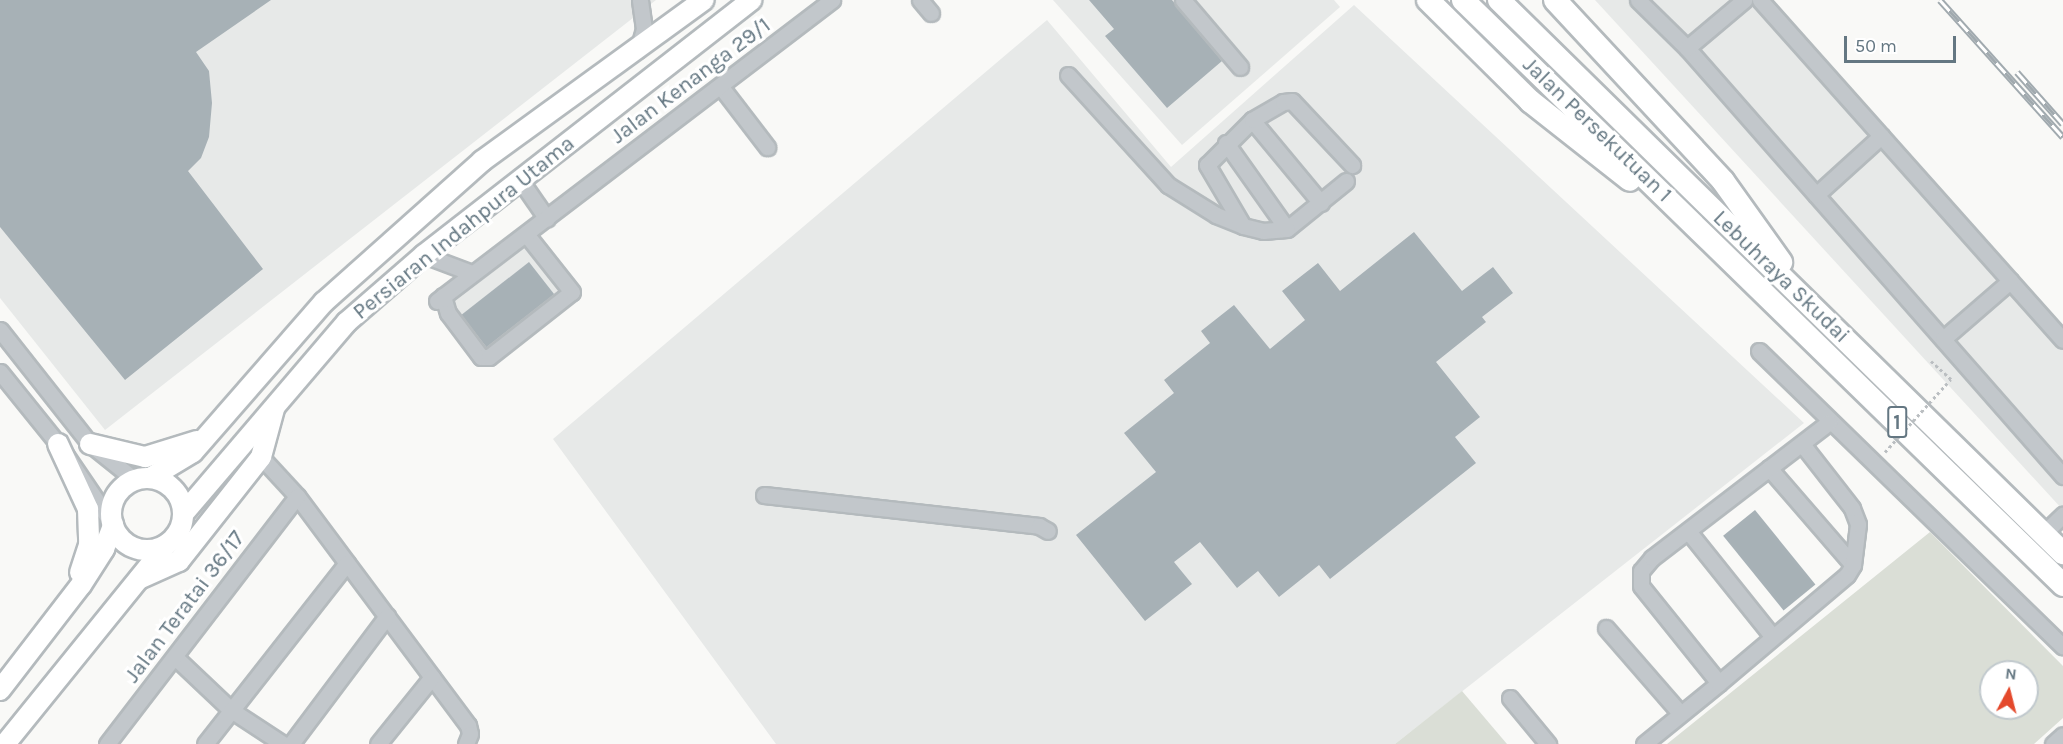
<!DOCTYPE html>
<style>
body{margin:0}
#map{position:relative;width:2063px;height:744px;overflow:hidden;background:#f9f9f7;font-family:Karla,sans-serif}
div>[style]{position:absolute}
.built>*{inset:0;background:#e7e9e8;transform-origin:0 0}
.green>*{inset:0;background:#daded6}
.building>*{inset:0;background:#a7b1b6;transform-origin:0 0}
.path>*{height:3px;margin-top:-1.5px;transform-origin:0;background:repeating-linear-gradient(90deg,#babec1 0 3px,transparent 0 6px)}
.roads{filter:drop-shadow(2px 0 #b4babd) drop-shadow(-2px 0 #b4babd) drop-shadow(0 2px #b4babd) drop-shadow(0 -2px #b4babd)}
.minor>*{height:15px;margin:-7.5px;padding:0 7.5px;transform-origin:7.5px;border-radius:7.5px;background:#c2c7cb}
.major>*{height:20px;margin:-10px;padding:0 10px;transform-origin:10px;border-radius:10px;background:#fff}
.major>.ring{margin:-10px;padding:0;box-sizing:content-box;background:none;border:20px solid #fff;border-radius:50%}
.highway>*{height:22px;margin:-11px;padding:0 11px;transform-origin:11px;border-radius:11px;background:#fff}
.rail>*{height:7px;margin-top:-3.5px;transform-origin:0;background:repeating-linear-gradient(90deg,#fff 0 14px,#a1aaaf 0 28px);box-sizing:border-box;border-block:2px solid #a1aaaf}
.path-bridge>*{height:3px;margin-top:-1.5px;transform-origin:0;background:repeating-linear-gradient(90deg,#babec1 0 3px,transparent 0 6px)}
span{translate:-50% -50%;white-space:nowrap;text-align:center;line-height:1.15;-webkit-text-stroke:6px #fff;paint-order:stroke}
.shield-label span{padding:2px 4px;background:#fff;border:2px solid;border-radius:4px;-webkit-text-stroke-width:0}
.shield-label{font-size:21px;color:#647782;font-weight:700}
.street-label{font-size:22px;color:#647782}
.north{position:absolute;left:1979px;top:660px;width:60px;height:60px;box-sizing:border-box;background:#fff;border:2px solid #c1c9cd;border-radius:50%;rotate:7deg;font-size:16px;font-weight:700;line-height:24px;text-align:center;color:#647782}
.north::after{content:'';display:block;margin:auto;width:21px;height:27px;background:#e4492c;clip-path:polygon(50% 0,100% 100%,50% 72%,0 100%)}
.scale{position:absolute;left:1844px;top:36px;width:112px;height:27px;box-sizing:border-box;border:3px solid #647782;border-top:0;padding-left:8px;font-size:18px;line-height:21px;white-space:nowrap;color:#647782;-webkit-text-stroke:4px #fff;paint-order:stroke}
</style>
<div id="map">
<div class="built">
<i style="clip-path:polygon(0 0,656px 0,105px 430px,0 298px)"></i>
<i style="clip-path:polygon(1053px 0,1334px 0,1340px 7px,1182px 145px)"></i>
<i style="clip-path:polygon(1595px 0,1763px 0,2063px 335px,2063px 510px)"></i>
<i style="clip-path:polygon(1354px 5px,1804px 423px,1395px 744px,776px 744px,553px 439px,1047px 20px,1171px 167px)"></i>
<i style="left:540px;top:235px;width:68px;height:126px;rotate:52deg"></i>
</div>
<div class="green">
<i style="clip-path:polygon(evenodd,1930px 532px,2063px 666px,2063px 718px,2034px 744px,1667px 744px,1930px 532px,1991px 672px,2027px 672px,2027px 708px,1991px 708px,1991px 672px)"></i>
<i style="clip-path:polygon(1462px 691px,1507px 744px,1395px 744px)"></i>
</div>
<div class="building">
<i style="clip-path:polygon(0 0,271px 0,196px 52px,209px 71px,212px 103px,209px 137px,201px 158px,188px 171px,263px 269px,125px 380px,0 227px)"></i>
<i style="clip-path:polygon(1089px 0,1172px 0,1222px 61px,1167px 108px,1105px 36px,1114px 29px)"></i>
<i style="clip-path:polygon(1414px 232px,1462px 291px,1493px 267px,1513px 293px,1482px 317px,1486px 322px,1436px 362px,1480px 417px,1455px 437px,1476px 463px,1330px 579px,1319px 565px,1279px 597px,1258px 571px,1237px 588px,1200px 542px,1174px 562px,1192px 584px,1145px 621px,1076px 535px,1156px 472px,1124px 433px,1174px 393px,1164px 380px,1210px 343px,1201px 331px,1234px 305px,1270px 349px,1305px 320px,1282px 291px,1318px 263px,1340px 291px)"></i>
<i style="left:529px;top:262px;width:41px;height:86px;rotate:52deg"></i>
<i style="left:1755px;top:510px;width:96px;height:41px;rotate:51deg"></i>
</div>
<div class="path">
<i style="left:1931px;top:361px;width:27px;rotate:42deg"></i>
</div>
<div class="roads">
<div class="minor">
<i style="left:920px;top:0;width:17px;rotate:50deg"></i>
<i style="left:1183px;top:0;width:88px;rotate:49.6deg"></i>
<i style="left:1638px;top:0;width:69px;rotate:44.4deg"></i>
<i style="left:1687px;top:48px;width:570px;rotate:48.7deg"></i>
<i style="left:1760px;top:0;width:455px;rotate:48.3deg"></i>
<i style="left:1687px;top:48px;width:75px;rotate:-40.1deg"></i>
<i style="left:638px;top:50px;width:22px;rotate:-74deg"></i>
<i style="left:644px;top:29px;width:29px;rotate:-98deg"></i>
<i style="left:1068px;top:75px;width:149px;rotate:47.7deg"></i>
<i style="left:1168px;top:185px;width:57px;rotate:32deg"></i>
<i style="left:1216px;top:215px;width:29px;rotate:22deg"></i>
<i style="left:1243px;top:226px;width:21px;rotate:14deg"></i>
<i style="left:1263px;top:231px;width:24px;rotate:-5deg"></i>
<i style="left:1287px;top:229px;width:76px;rotate:-39.1deg"></i>
<i style="left:721px;top:87px;width:76px;rotate:52.5deg"></i>
<i style="left:1252px;top:120px;width:108px;rotate:50.3deg"></i>
<i style="left:1226px;top:143px;width:105px;rotate:54.7deg"></i>
<i style="left:520px;top:180px;width:47px;rotate:55.3deg"></i>
<i style="left:1816px;top:195px;width:88px;rotate:-42.2deg"></i>
<i style="left:1243px;top:226px;width:71px;rotate:-120.5deg"></i>
<i style="left:1207px;top:165px;width:64px;rotate:-45deg"></i>
<i style="left:1252px;top:120px;width:36px;rotate:-30deg"></i>
<i style="left:1283px;top:102px;width:9px;rotate:-6deg"></i>
<i style="left:1292px;top:101px;width:88px;rotate:46.8deg"></i>
<i style="left:424px;top:255px;width:51px;rotate:20.6deg"></i>
<i style="left:443px;top:296px;width:18px;rotate:74deg"></i>
<i style="left:448px;top:313px;width:55px;rotate:53.1deg"></i>
<i style="left:481px;top:357px;width:8px"></i>
<i style="left:489px;top:357px;width:105px;rotate:-38.1deg"></i>
<i style="left:572px;top:292px;width:74px;rotate:-128.4deg"></i>
<i style="left:437px;top:301px;width:497px;rotate:-37.3deg"></i>
<i style="left:0;top:330px;width:145px;rotate:51.7deg"></i>
<i style="left:90px;top:444px;width:58px;rotate:38.7deg"></i>
<i style="left:1943px;top:339px;width:89px;rotate:-40.9deg"></i>
<i style="left:1759px;top:351px;width:424px;rotate:44.2deg"></i>
<i style="left:0;top:372px;width:92px;rotate:51.1deg"></i>
<i style="left:58px;top:444px;width:98px;rotate:55.8deg"></i>
<i style="left:261px;top:457px;width:53px;rotate:47.3deg"></i>
<i style="left:297px;top:496px;width:286px;rotate:53.3deg"></i>
<i style="left:468px;top:725px;width:9px;rotate:77deg"></i>
<i style="left:470px;top:734px;width:11px;rotate:112deg"></i>
<i style="left:1769px;top:468px;width:128px;rotate:49.1deg"></i>
<i style="left:764px;top:495px;width:277px;rotate:6.4deg"></i>
<i style="left:1039px;top:526px;width:10px;rotate:29deg"></i>
<i style="left:1688px;top:531px;width:134px;rotate:51.3deg"></i>
<i style="left:2043px;top:534px;width:28px;rotate:-44deg"></i>
<i style="left:1606px;top:628px;width:113px;rotate:49deg"></i>
<i style="left:176px;top:658px;width:76px;rotate:43.4deg"></i>
<i style="left:231px;top:710px;width:62px;rotate:33.2deg"></i>
<i style="left:1719px;top:683px;width:167px;rotate:-40.2deg"></i>
<i style="left:1847px;top:575px;width:12px;rotate:-59deg"></i>
<i style="left:1853px;top:565px;width:41px;rotate:-83deg"></i>
<i style="left:1858px;top:524px;width:17px;rotate:-111deg"></i>
<i style="left:1852px;top:508px;width:81px;rotate:-128deg"></i>
<i style="left:1510px;top:698px;width:60px;rotate:50.4deg"></i>
<i style="left:107px;top:744px;width:312px;rotate:-52.5deg"></i>
<i style="left:205px;top:744px;width:230px;rotate:-51.9deg"></i>
<i style="left:291px;top:744px;width:160px;rotate:-53.1deg"></i>
<i style="left:378px;top:744px;width:86px;rotate:-51.1deg"></i>
<i style="left:1644px;top:744px;width:97px;rotate:-39.1deg"></i>
<i style="left:1719px;top:683px;width:124px;rotate:-128.8deg"></i>
<i style="left:1641px;top:586px;width:15px;rotate:-90deg"></i>
<i style="left:1641px;top:571px;width:17px;rotate:-50deg"></i>
<i style="left:1652px;top:558px;width:223px;rotate:-37.5deg"></i>
<i style="left:2053px;top:744px;width:13px;rotate:-42deg"></i>
</div>
<div class="major">
<i style="left:58px;top:444px;width:72px;rotate:65.2deg"></i>
<i style="left:88px;top:509px;width:36px;rotate:88deg"></i>
<i style="left:89px;top:545px;width:29px;rotate:108deg"></i>
<i style="left:90px;top:444px;width:57px;rotate:13.3deg"></i>
<i style="left:145px;top:457px;width:54px;rotate:-17.1deg"></i>
<i style="left:150px;top:478px;width:50px;rotate:-31.2deg"></i>
<i style="left:193px;top:452px;width:199px;rotate:-48.9deg"></i>
<i style="left:324px;top:302px;width:212px;rotate:-41.7deg"></i>
<i style="left:482px;top:161px;width:274px;rotate:-36deg"></i>
<i class="ring" style="left:111px;top:478px;width:52px;height:52px"></i>
<i style="left:183px;top:514px;width:253px;rotate:-49.5deg"></i>
<i style="left:347px;top:322px;width:102px;rotate:-41deg"></i>
<i style="left:424px;top:255px;width:415px;rotate:-37.9deg"></i>
<i style="left:139px;top:579px;width:44px;rotate:-24.2deg"></i>
<i style="left:179px;top:561px;width:132px;rotate:-51.7deg"></i>
<i style="left:261px;top:457px;width:50px;rotate:-74.8deg"></i>
<i style="left:0;top:690px;width:133px;rotate:-52.4deg"></i>
<i style="left:81px;top:585px;width:43px;rotate:-57.4deg"></i>
<i style="left:104px;top:549px;width:26px;rotate:-69deg"></i>
<i style="left:5px;top:744px;width:257px;rotate:-51deg"></i>
</div>
<div class="highway">
<i style="left:1428px;top:0;width:144px;rotate:44.7deg"></i>
<i style="left:1530px;top:101px;width:127px;rotate:38.3deg"></i>
<i style="left:1463px;top:0;width:838px;rotate:44.27deg"></i>
<i style="left:1499px;top:0;width:790px;rotate:44.44deg"></i>
<i style="left:1555px;top:0;width:247px;rotate:47.1deg"></i>
<i style="left:1723px;top:181px;width:100px;rotate:54.4deg"></i>
</div>
</div>
<div class="rail">
<i style="left:1940px;top:0;width:184px;rotate:48.1deg"></i>
<i style="left:2017px;top:72px;width:69px;rotate:48.5deg"></i>
</div>
<div class="path-bridge">
<i style="left:1885px;top:452px;width:98px;rotate:-47.9deg"></i>
</div>
<div class="shield-label">
<span style="left:1897px;top:422px">1</span>
</div>
<div class="street-label">
<span style="left:691px;top:81px;rotate:-37deg">Jalan Kenanga 29/1</span>
<span style="left:1597px;top:130px;rotate:44deg">Jalan Persekutuan 1</span>
<span style="left:464px;top:228px;rotate:-39deg">Persiaran Indahpura Utama</span>
<span style="left:1781px;top:277px;rotate:44deg">Lebuhraya Skudai</span>
<span style="left:185px;top:607px;rotate:-53deg">Jalan Teratai 36/17</span>
</div>
<div class="north">N</div>
<div class="scale">50 m</div>
</div>
